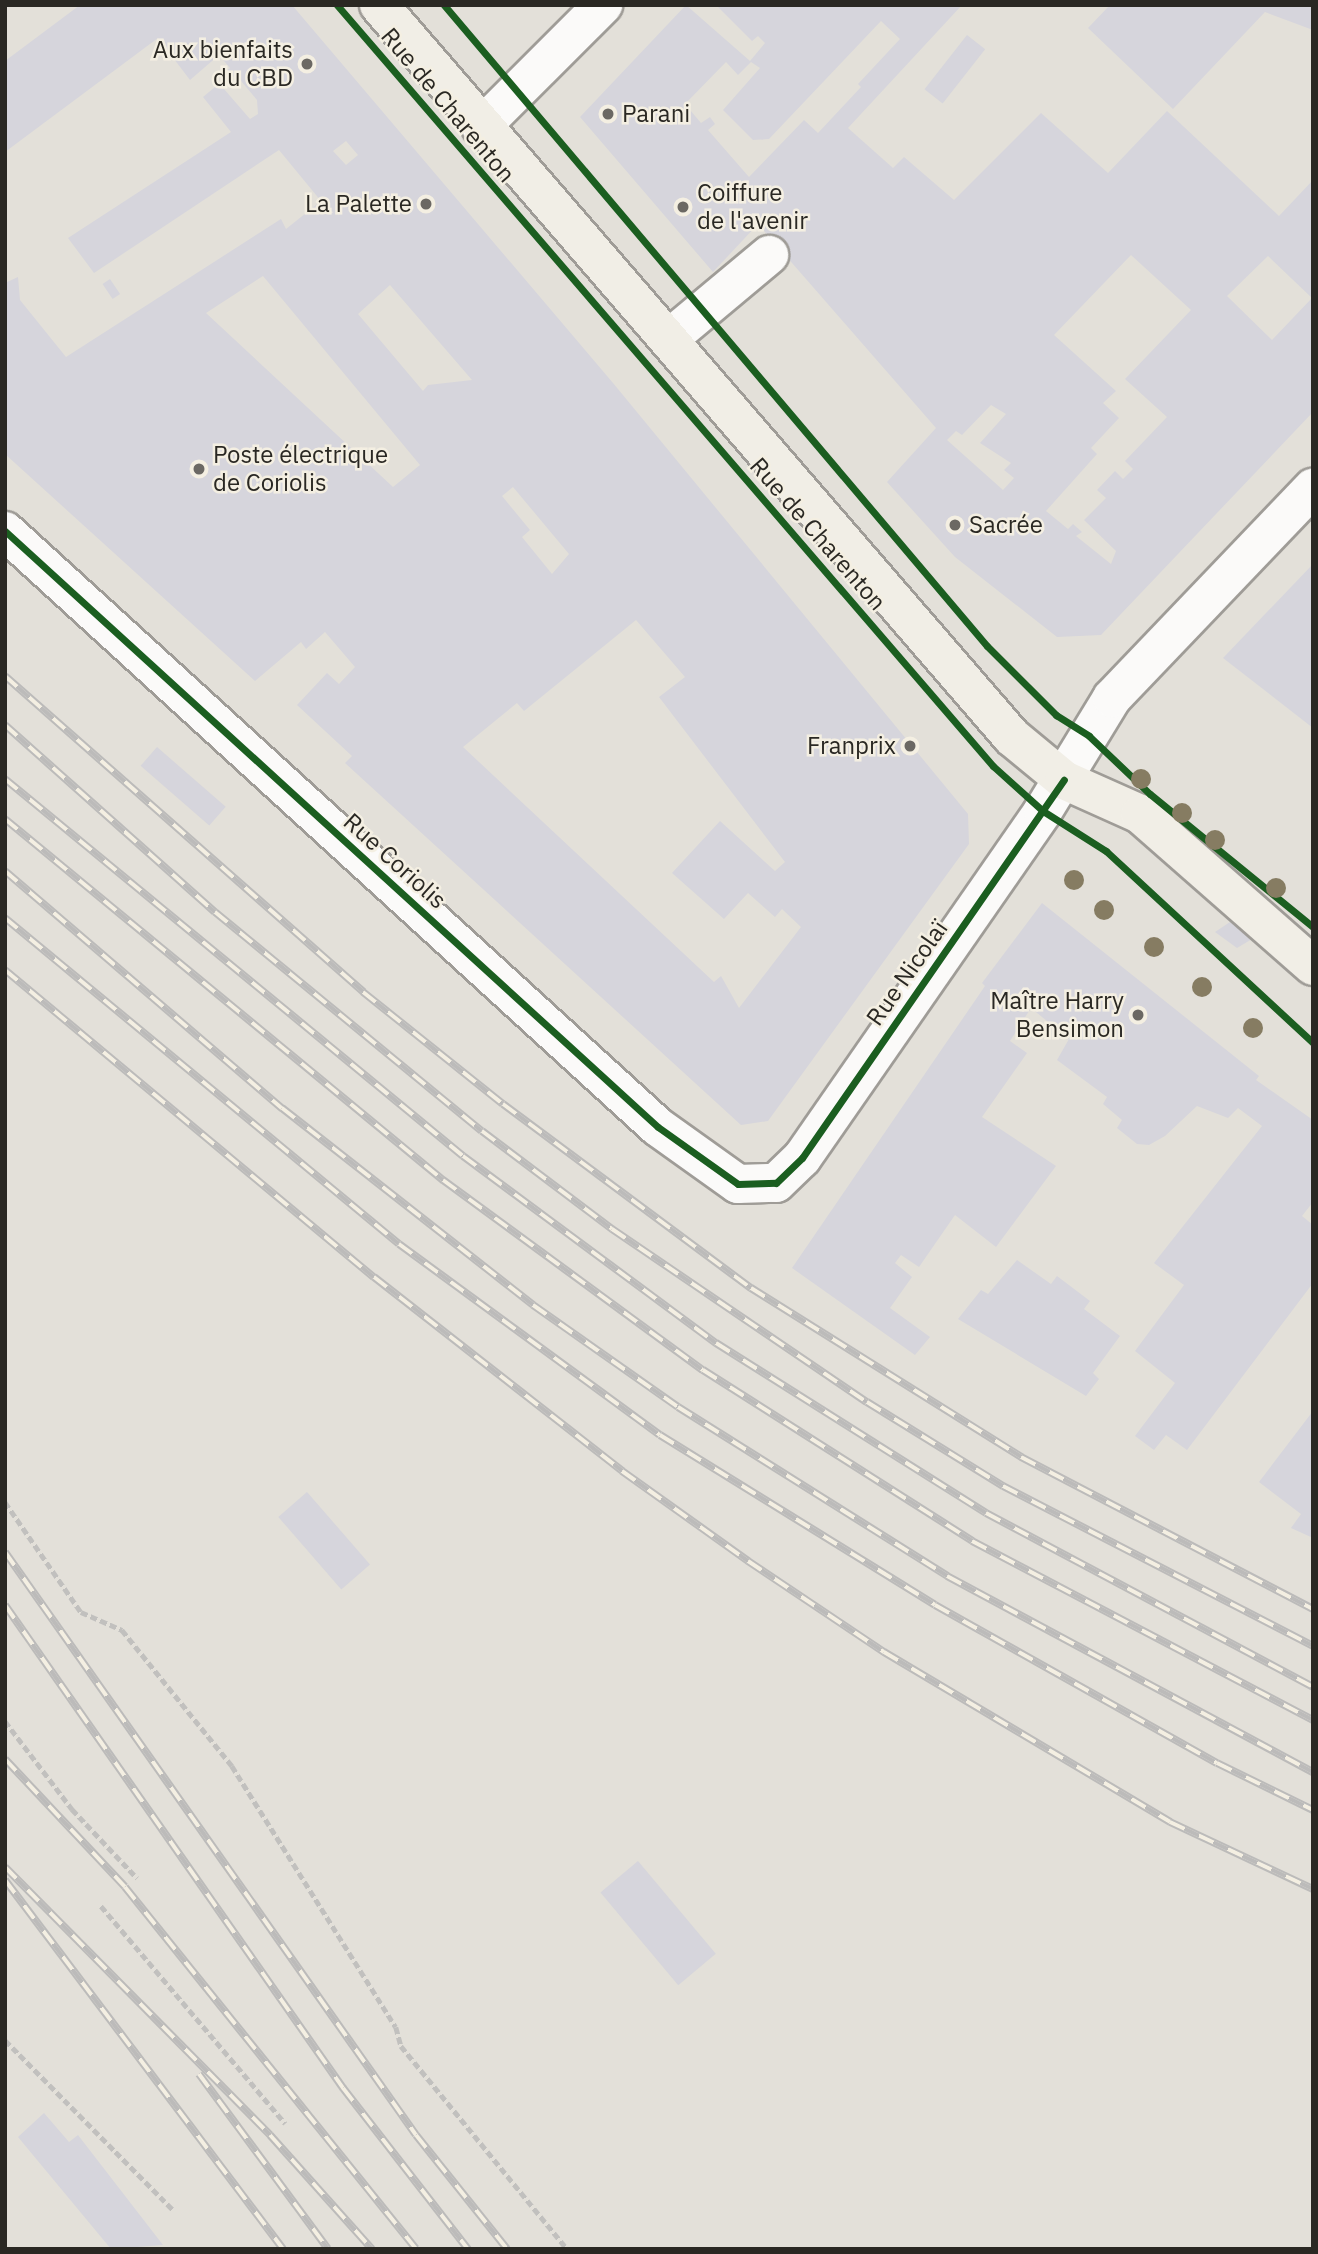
<!DOCTYPE html>
<meta charset="utf-8">
<style>
body{margin:0}
#map{position:relative;width:1318px;height:2254px;overflow:hidden;background:#e3e0d9;font-family:"IBM Plex Sans",sans-serif}
div>[style]{position:absolute}
.building>*{inset:0;background:#d6d5dc;transform-origin:0 0}
.path>*{height:4.5px;margin-top:-2.25px;transform-origin:0;background:repeating-linear-gradient(90deg,#c1c0be 0 7px,transparent 0 10.5px)}
.roads{filter:drop-shadow(2px 0 #9f9c97) drop-shadow(-2px 0 #9f9c97) drop-shadow(0 2px #9f9c97) drop-shadow(0 -2px #9f9c97)}
.minor>*{height:38px;margin:-19px;padding:0 19px;transform-origin:19px;border-radius:19px;background:#fbfaf9}
.major>*{height:38px;margin:-19px;padding:0 19px;transform-origin:19px;border-radius:19px;background:#f1eee6}
.rail>*{height:8px;margin-top:-4px;transform-origin:0;background:repeating-linear-gradient(90deg,#f4efe2 0 16px,#bcbbba 0 32px);box-sizing:border-box;border-block:2px solid #bcbbba}
.cycleway>*{height:7px;margin:-3.5px;padding:0 3.5px;transform-origin:3.5px;border-radius:3.5px;background:#1b5e20}
.trees>*{width:20px;height:20px;margin:-10px;border-radius:50%;background:#867c62}
.dots>*{width:19px;height:19px;translate:-50% -50%;box-sizing:border-box;border:4px solid #f4efe2;border-radius:50%}
span{translate:-50% -50%;white-space:nowrap;text-align:center;line-height:1.15;-webkit-text-stroke:5px #f4efe2;paint-order:stroke}
.poi-label{font-size:24px;color:#2a2823}
.right{translate:-100% -50%;text-align:right}
.left{translate:0 -50%;text-align:left}
.street-label{font-size:24px;color:#2a2823}
.frame{position:absolute;inset:0;border:7px solid #2a2823;pointer-events:none}
</style>
<div id="map">
<div class="building">
<i style="clip-path:polygon(evenodd,80px 5px,292px 5px,613px 383px,968px 814px,969px 844px,768px 1121px,741px 1125px,345px 763px,352px 756px,297px 705px,327px 673px,339px 684px,355px 667px,325px 632px,306px 649px,301px 642px,255px 681px,5px 454px,5px 283px,18px 277px,20px 300px,66px 357px,281px 219px,286px 229px,321px 201px,279px 150px,94px 273px,68px 238px,231px 132px,203px 97px,215px 87px,224px 89px,250px 119px,258px 114px,257px 100px,236px 75px,226px 82px,221px 76px,230px 68px,219px 55px,190px 80px,158px 38px,5px 152px,5px 61px,80px 5px,346px 141px,358px 155px,346px 165px,333px 151px,346px 141px,80px 5px,263px 276px,420px 465px,393px 487px,206px 313px,263px 276px,80px 5px,390px 285px,472px 380px,428px 385px,423px 391px,358px 314px,390px 285px,80px 5px,513px 487px,569px 554px,552px 574px,522px 537px,530px 530px,502px 496px,513px 487px,80px 5px,636px 620px,685px 677px,659px 697px,785px 862px,775px 871px,720px 821px,672px 873px,724px 919px,748px 893px,775px 917px,782px 909px,801px 927px,739px 1008px,721px 976px,714px 982px,463px 747px,517px 703px,524px 711px,636px 620px)"></i>
<i style="clip-path:polygon(evenodd,686px 5px,750px 61px,765px 43px,758px 36px,752px 41px,716px 5px,962px 5px,848px 128px,893px 168px,904px 157px,954px 200px,1041px 113px,1108px 173px,1167px 111px,1279px 216px,1313px 180px,1313px 412px,1101px 635px,1057px 637px,955px 557px,887px 482px,936px 428px,758px 224px,713px 272px,580px 117px,686px 5px,881px 21px,900px 39px,858px 84px,861px 87px,818px 133px,804px 120px,749px 177px,708px 130px,715px 124px,710px 117px,701px 123px,685px 104px,726px 62px,738px 75px,751px 62px,760px 68px,723px 110px,753px 140px,769px 139px,881px 21px,686px 5px,1131px 255px,1191px 310px,1125px 379px,1167px 417px,1125px 461px,1133px 469px,1123px 479px,1115px 471px,1097px 490px,1106px 498px,1084px 520px,1116px 551px,1111px 564px,1076px 536px,1082px 532px,1073px 524px,1068px 529px,1046px 511px,1097px 454px,1091px 448px,1119px 418px,1103px 403px,1116px 391px,1054px 335px,1131px 255px,686px 5px,1268px 256px,1312px 298px,1272px 340px,1227px 296px,1268px 256px,686px 5px,991px 405px,1006px 414px,980px 443px,1011px 463px,1004px 470px,1014px 478px,1003px 490px,947px 440px,956px 431px,962px 435px,991px 405px)"></i>
<i style="clip-path:polygon(1110px 5px,1313px 5px,1313px 30px,1265px 12px,1173px 109px,1088px 28px)"></i>
<i style="left:967px;top:35px;width:23px;height:69px;rotate:38deg"></i>
<i style="left:110px;top:279px;width:18px;height:9px;rotate:56deg"></i>
<i style="clip-path:polygon(1313px 564px,1313px 728px,1223px 658px)"></i>
<i style="left:157px;top:747px;width:91px;height:25px;rotate:41deg"></i>
<i style="clip-path:polygon(1042px 903px,1259px 1076px,1256px 1080px,1313px 1120px,1313px 1202px,1302px 1216px,1313px 1225px,1313px 1283px,1187px 1450px,1166px 1435px,1154px 1450px,1135px 1436px,1175px 1383px,1135px 1351px,1184px 1285px,1154px 1263px,1262px 1126px,1238px 1108px,1228px 1118px,1197px 1106px,1165px 1136px,1149px 1145px,1137px 1144px,1117px 1128px,1122px 1120px,1103px 1104px,1107px 1097px,1057px 1060px,1069px 1039px,1031px 1008px,1010px 1041px,1027px 1053px,982px 1117px,1056px 1166px,996px 1247px,955px 1215px,919px 1267px,901px 1255px,895px 1263px,912px 1277px,890px 1308px,930px 1337px,915px 1355px,792px 1268px,985px 986px,982px 983px)"></i>
<i style="clip-path:polygon(1230px 922px,1252px 939px,1237px 948px,1215px 932px)"></i>
<i style="clip-path:polygon(1017px 1260px,1051px 1284px,1057px 1276px,1090px 1301px,1084px 1309px,1120px 1336px,1093px 1373px,1099px 1379px,1086px 1396px,958px 1319px,981px 1290px,988px 1294px)"></i>
<i style="clip-path:polygon(1313px 1411px,1313px 1538px,1291px 1528px,1301px 1514px,1259px 1482px)"></i>
<i style="left:307px;top:1492px;width:96px;height:38px;rotate:49deg"></i>
<i style="left:638px;top:1861px;width:121px;height:49px;rotate:50deg"></i>
<i style="clip-path:polygon(44px 2113px,69px 2142px,78px 2135px,163px 2245px,111px 2249px,18px 2137px)"></i>
</div>
<div class="path">
<i style="left:5px;top:1502px;width:134px;rotate:55.4deg"></i>
<i style="left:81px;top:1612px;width:45px;rotate:23.7deg"></i>
<i style="left:122px;top:1630px;width:175px;rotate:51deg"></i>
<i style="left:232px;top:1766px;width:308px;rotate:57.9deg"></i>
<i style="left:396px;top:2027px;width:20px;rotate:75deg"></i>
<i style="left:401px;top:2046px;width:262px;rotate:50.7deg"></i>
<i style="left:5px;top:1721px;width:111px;rotate:52.7deg"></i>
<i style="left:72px;top:1809px;width:95px;rotate:46.7deg"></i>
<i style="left:101px;top:1906px;width:285px;rotate:49.7deg"></i>
<i style="left:5px;top:2040px;width:240px;rotate:45.3deg"></i>
</div>
<div class="roads">
<div class="minor">
<i style="left:481px;top:127px;width:173px;rotate:-45deg"></i>
<i style="left:671px;top:337px;width:128px;rotate:-39.9deg"></i>
<i style="left:5px;top:531px;width:884px;rotate:42.39deg"></i>
<i style="left:658px;top:1127px;width:98px;rotate:35.5deg"></i>
<i style="left:738px;top:1184px;width:38px;rotate:-2deg"></i>
<i style="left:776px;top:1183px;width:36px;rotate:-44deg"></i>
<i style="left:802px;top:1158px;width:422px;rotate:-55.2deg"></i>
<i style="left:1043px;top:811px;width:132px;rotate:-58.6deg"></i>
<i style="left:1112px;top:698px;width:291px;rotate:-46.3deg"></i>
</div>
<div class="major">
<i style="left:379px;top:5px;width:968px;rotate:49.15deg"></i>
<i style="left:1012px;top:737px;width:67px;rotate:39.6deg"></i>
<i style="left:1064px;top:780px;width:83px;rotate:24.1deg"></i>
<i style="left:1140px;top:814px;width:230px;rotate:41.3deg"></i>
</div>
</div>
<div class="rail">
<i style="left:5px;top:676px;width:478px;rotate:41.4deg"></i>
<i style="left:363px;top:992px;width:179px;rotate:38.7deg"></i>
<i style="left:503px;top:1104px;width:309px;rotate:36.6deg"></i>
<i style="left:751px;top:1288px;width:319px;rotate:32deg"></i>
<i style="left:1021px;top:1457px;width:329px;rotate:27.5deg"></i>
<i style="left:5px;top:725px;width:281px;rotate:41.7deg"></i>
<i style="left:215px;top:912px;width:345px;rotate:39.4deg"></i>
<i style="left:482px;top:1131px;width:163px;rotate:37deg"></i>
<i style="left:612px;top:1229px;width:308px;rotate:34.2deg"></i>
<i style="left:867px;top:1402px;width:160px;rotate:31.7deg"></i>
<i style="left:1003px;top:1486px;width:349px;rotate:27.3deg"></i>
<i style="left:5px;top:779px;width:593px;rotate:39.46deg"></i>
<i style="left:463px;top:1156px;width:315px;rotate:36.5deg"></i>
<i style="left:716px;top:1343px;width:319px;rotate:32.2deg"></i>
<i style="left:986px;top:1513px;width:370px;rotate:28deg"></i>
<i style="left:5px;top:819px;width:568px;rotate:39.5deg"></i>
<i style="left:443px;top:1180px;width:322px;rotate:36.2deg"></i>
<i style="left:703px;top:1370px;width:319px;rotate:32.4deg"></i>
<i style="left:972px;top:1541px;width:385px;rotate:27.7deg"></i>
<i style="left:5px;top:871px;width:365px;rotate:40.6deg"></i>
<i style="left:282px;top:1108px;width:319px;rotate:38.1deg"></i>
<i style="left:533px;top:1305px;width:177px;rotate:35.1deg"></i>
<i style="left:678px;top:1407px;width:318px;rotate:32.1deg"></i>
<i style="left:947px;top:1576px;width:415px;rotate:28.2deg"></i>
<i style="left:5px;top:918px;width:511px;rotate:39.6deg"></i>
<i style="left:399px;top:1244px;width:323px;rotate:36.2deg"></i>
<i style="left:660px;top:1435px;width:323px;rotate:31.7deg"></i>
<i style="left:935px;top:1605px;width:323px;rotate:29.3deg"></i>
<i style="left:1217px;top:1763px;width:107px;rotate:26.1deg"></i>
<i style="left:5px;top:970px;width:480px;rotate:39.8deg"></i>
<i style="left:374px;top:1277px;width:315px;rotate:38deg"></i>
<i style="left:622px;top:1471px;width:155px;rotate:35.5deg"></i>
<i style="left:748px;top:1561px;width:164px;rotate:33.8deg"></i>
<i style="left:884px;top:1652px;width:333px;rotate:30.7deg"></i>
<i style="left:1170px;top:1822px;width:158px;rotate:25.1deg"></i>
<i style="left:5px;top:1552px;width:713px;rotate:54.82deg"></i>
<i style="left:416px;top:2135px;width:146px;rotate:51.4deg"></i>
<i style="left:5px;top:1605px;width:590px;rotate:55.02deg"></i>
<i style="left:343px;top:2088px;width:204px;rotate:52.2deg"></i>
<i style="left:5px;top:1759px;width:175px;rotate:46.8deg"></i>
<i style="left:125px;top:1887px;width:464px;rotate:51.2deg"></i>
<i style="left:5px;top:1867px;width:377px;rotate:45.3deg"></i>
<i style="left:270px;top:2135px;width:153px;rotate:48.2deg"></i>
<i style="left:5px;top:1880px;width:462px;rotate:53deg"></i>
<i style="left:199px;top:2074px;width:217px;rotate:53.6deg"></i>
</div>
<div class="cycleway">
<i style="left:337px;top:5px;width:1005px;rotate:49.24deg"></i>
<i style="left:993px;top:766px;width:67px;rotate:42deg"></i>
<i style="left:1043px;top:811px;width:75px;rotate:32.4deg"></i>
<i style="left:1106px;top:851px;width:282px;rotate:42.8deg"></i>
<i style="left:444px;top:5px;width:840px;rotate:49.73deg"></i>
<i style="left:987px;top:646px;width:98px;rotate:45deg"></i>
<i style="left:1056px;top:715px;width:39px;rotate:32deg"></i>
<i style="left:1089px;top:736px;width:84px;rotate:43.6deg"></i>
<i style="left:1150px;top:794px;width:210px;rotate:39.2deg"></i>
<i style="left:5px;top:531px;width:884px;rotate:42.39deg"></i>
<i style="left:658px;top:1127px;width:98px;rotate:35.5deg"></i>
<i style="left:738px;top:1184px;width:38px;rotate:-2deg"></i>
<i style="left:776px;top:1183px;width:36px;rotate:-44deg"></i>
<i style="left:802px;top:1158px;width:460px;rotate:-55.3deg"></i>
</div>
<div class="trees">
<i style="left:1141px;top:779px"></i>
<i style="left:1182px;top:813px"></i>
<i style="left:1215px;top:840px"></i>
<i style="left:1074px;top:880px"></i>
<i style="left:1276px;top:888px"></i>
<i style="left:1104px;top:910px"></i>
<i style="left:1154px;top:947px"></i>
<i style="left:1202px;top:987px"></i>
<i style="left:1253px;top:1028px"></i>
</div>
<div class="dots">
<i style="left:307px;top:64px;background:#6b6863"></i>
<i style="left:608px;top:114px;background:#6b6863"></i>
<i style="left:426px;top:204px;background:#6b6863"></i>
<i style="left:683px;top:207px;background:#6b6863"></i>
<i style="left:199px;top:469px;background:#6b6863"></i>
<i style="left:955px;top:525px;background:#6b6863"></i>
<i style="left:910px;top:746px;background:#6b6863"></i>
<i style="left:1138px;top:1015px;background:#6b6863"></i>
</div>
<div class="poi-label">
<span class="right" style="left:293px;top:64px">Aux bienfaits<br>du CBD</span>
<span class="left" style="left:622px;top:114px">Parani</span>
<span class="left" style="left:697px;top:207px">Coiffure<br>de l'avenir</span>
<span class="right" style="left:412px;top:204px">La Palette</span>
<span class="left" style="left:213px;top:469px">Poste électrique<br>de Coriolis</span>
<span class="left" style="left:969px;top:525px">Sacrée</span>
<span class="right" style="left:896px;top:746px">Franprix</span>
<span class="right" style="left:1124px;top:1015px">Maître Harry<br>Bensimon</span>
</div>
<div class="street-label">
<span style="left:448px;top:105px;rotate:50deg">Rue de Charenton</span>
<span style="left:818px;top:534px;rotate:49deg">Rue de Charenton</span>
<span style="left:395px;top:861px;rotate:42deg">Rue Coriolis</span>
<span style="left:907px;top:973px;rotate:-55deg">Rue Nicolaï</span>
</div>
<div class="frame"></div>
</div>
